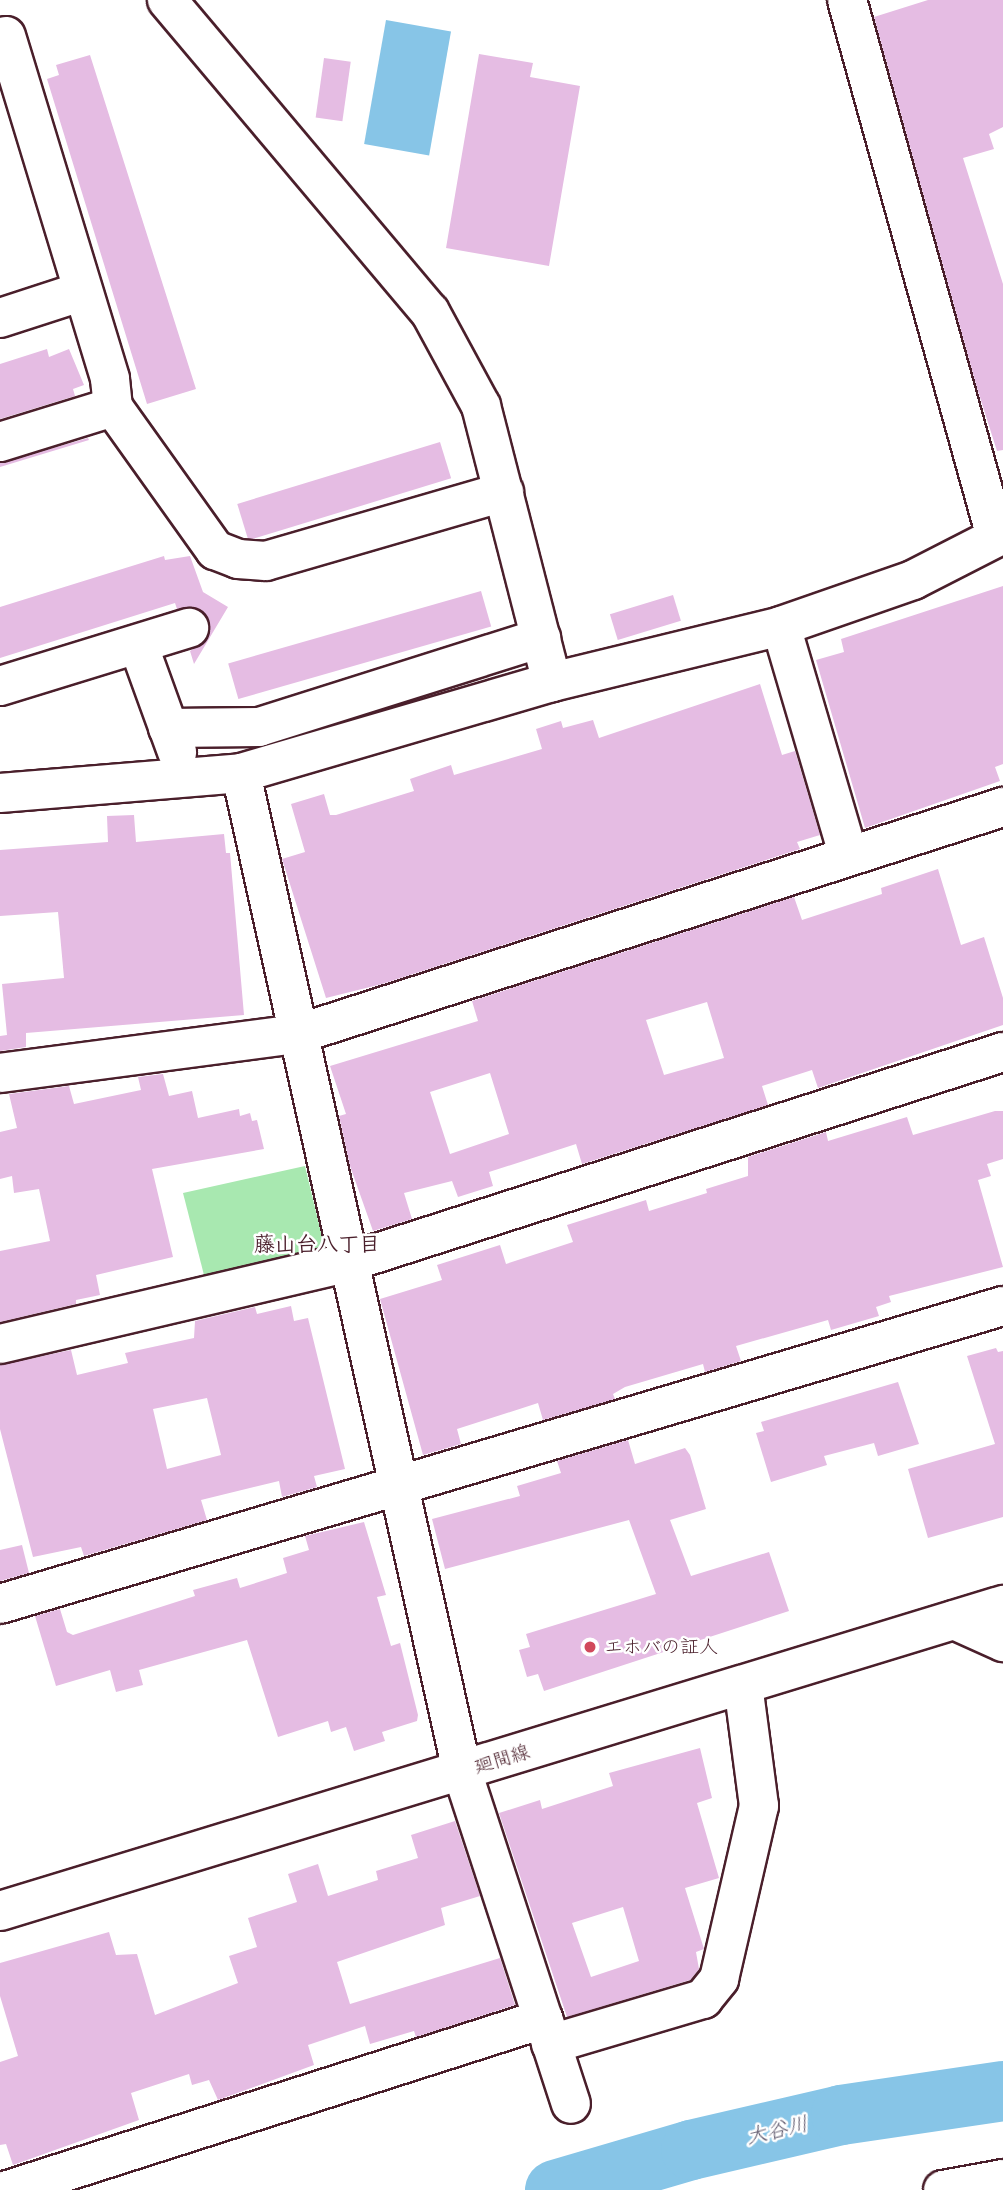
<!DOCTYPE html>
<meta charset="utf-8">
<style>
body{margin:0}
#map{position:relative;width:1003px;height:2190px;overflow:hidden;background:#fff;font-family:"Patrick Hand","Klee One",sans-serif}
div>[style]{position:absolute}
.green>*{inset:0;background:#a8e8b0}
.water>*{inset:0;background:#87c5e7;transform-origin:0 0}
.river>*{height:60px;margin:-30px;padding:0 30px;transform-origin:30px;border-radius:30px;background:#87c5e7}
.building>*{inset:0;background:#e5bce3;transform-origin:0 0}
.roads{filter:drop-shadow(2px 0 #4a1f2b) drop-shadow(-2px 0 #4a1f2b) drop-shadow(0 2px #4a1f2b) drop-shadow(0 -2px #4a1f2b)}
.minor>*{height:38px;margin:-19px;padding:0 19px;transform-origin:19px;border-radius:19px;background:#fff}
.dots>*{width:19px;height:19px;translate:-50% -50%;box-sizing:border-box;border:4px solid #fff;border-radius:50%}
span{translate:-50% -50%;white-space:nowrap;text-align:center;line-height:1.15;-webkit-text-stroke:5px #fff;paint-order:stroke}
.poi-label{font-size:19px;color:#4a1f2b}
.left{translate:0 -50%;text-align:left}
.street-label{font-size:19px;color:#4a1f2b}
.neighbourhood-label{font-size:21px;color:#4a1f2b;font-weight:700}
.water-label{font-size:21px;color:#5f596d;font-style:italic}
</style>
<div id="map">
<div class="green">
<i style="clip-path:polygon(305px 1166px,323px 1241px,315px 1253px,205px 1279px,183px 1193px)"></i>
</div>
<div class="water">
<i style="left:386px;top:20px;width:66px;height:126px;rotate:10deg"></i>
</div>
<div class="river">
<i style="left:555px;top:2190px;width:142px;rotate:-16.4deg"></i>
<i style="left:691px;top:2150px;width:154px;rotate:-13.1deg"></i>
<i style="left:841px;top:2115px;width:164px;rotate:-8.4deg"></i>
</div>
<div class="building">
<i style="clip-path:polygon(928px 0,1003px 0,1003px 127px,989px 134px,994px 149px,963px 158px,1003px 284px,1003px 450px,997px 451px,977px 388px,874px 17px)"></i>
<i style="clip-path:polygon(479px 54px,533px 63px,530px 77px,580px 86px,549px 266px,446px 248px)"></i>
<i style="clip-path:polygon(90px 55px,196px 389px,147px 404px,47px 79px,59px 75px,56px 65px)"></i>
<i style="left:324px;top:58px;width:27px;height:60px;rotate:8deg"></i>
<i style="clip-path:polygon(47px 349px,49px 357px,69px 349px,84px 385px,73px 389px,75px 396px,0 419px,0 364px)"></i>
<i style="clip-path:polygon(88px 438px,89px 440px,0 467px,0 463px)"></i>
<i style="left:440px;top:442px;width:38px;height:212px;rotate:73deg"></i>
<i style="clip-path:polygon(164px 556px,165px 560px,190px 556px,203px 592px,228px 607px,194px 664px,190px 651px,205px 642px,210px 622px,203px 612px,193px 607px,177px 609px,175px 603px,0 658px,0 607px)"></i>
<i style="clip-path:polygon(1003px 586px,1003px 764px,995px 767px,1000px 781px,865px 828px,816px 660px,844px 652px,841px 639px)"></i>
<i style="left:481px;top:591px;width:37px;height:263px;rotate:74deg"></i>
<i style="left:673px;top:595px;width:27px;height:66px;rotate:73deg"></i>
<i style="clip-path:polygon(760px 684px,782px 755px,795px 751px,820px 835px,797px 842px,800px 849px,382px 984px,326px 998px,282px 859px,305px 852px,291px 804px,324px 794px,330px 815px,336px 815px,414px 791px,410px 779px,451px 765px,454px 775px,542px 749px,536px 729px,561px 721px,563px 728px,593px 720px,599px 738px)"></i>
<i style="clip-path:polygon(134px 815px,136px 842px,224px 834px,226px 853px,230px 853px,244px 1015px,26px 1033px,26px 1047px,0 1051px,0 1036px,7px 1035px,2px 984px,64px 978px,58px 912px,0 916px,0 850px,108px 842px,107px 816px)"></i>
<i style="clip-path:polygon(evenodd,938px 869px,961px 945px,984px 937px,1003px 998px,1003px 1025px,818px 1088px,812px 1070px,762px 1086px,768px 1105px,582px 1164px,576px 1144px,489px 1172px,493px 1186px,458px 1197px,452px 1181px,404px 1193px,412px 1219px,373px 1231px,350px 1166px,339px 1116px,346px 1114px,330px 1066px,478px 1021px,472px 1001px,794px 897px,802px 920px,882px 894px,881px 888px,938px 869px,707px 1002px,724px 1058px,664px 1075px,646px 1020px,707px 1002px,938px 869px,490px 1073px,509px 1134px,450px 1154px,430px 1092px,490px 1073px)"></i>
<i style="clip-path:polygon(163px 1074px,169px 1096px,192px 1091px,198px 1118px,239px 1109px,240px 1116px,250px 1113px,252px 1121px,257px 1120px,264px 1149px,152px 1169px,173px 1257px,96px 1275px,100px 1295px,76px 1300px,76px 1304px,0 1322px,0 1251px,50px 1241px,39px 1189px,14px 1193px,12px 1176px,0 1179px,0 1132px,17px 1128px,9px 1094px,69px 1086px,74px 1104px,141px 1090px,138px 1077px)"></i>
<i style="clip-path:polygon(995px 1111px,1003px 1111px,1003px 1159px,987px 1164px,991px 1176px,978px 1180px,1003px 1267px,889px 1296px,891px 1302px,876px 1307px,879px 1316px,831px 1330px,828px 1320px,736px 1346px,741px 1361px,705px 1372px,703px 1364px,625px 1387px,613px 1394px,615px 1399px,543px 1420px,538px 1403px,457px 1429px,461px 1444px,423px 1455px,380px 1299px,442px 1280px,437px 1265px,500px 1245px,506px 1264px,573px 1242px,567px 1225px,646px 1200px,649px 1211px,707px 1193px,706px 1189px,748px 1176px,748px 1157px,826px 1132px,828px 1141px,907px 1117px,913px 1135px)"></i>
<i style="clip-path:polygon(evenodd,291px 1306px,294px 1321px,308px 1318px,345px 1469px,314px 1476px,317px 1487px,282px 1497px,279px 1481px,201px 1500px,207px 1520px,84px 1556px,81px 1547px,33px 1557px,0 1429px,0 1365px,71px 1350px,77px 1375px,128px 1363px,125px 1353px,194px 1338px,195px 1321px,255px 1307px,257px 1314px,291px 1306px,207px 1398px,221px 1455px,167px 1469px,153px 1409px,207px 1398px)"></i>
<i style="clip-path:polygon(996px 1348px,998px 1352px,1003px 1351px,1003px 1517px,928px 1538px,908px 1469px,995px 1444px,967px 1356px)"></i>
<i style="clip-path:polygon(898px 1382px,919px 1444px,878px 1456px,874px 1443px,824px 1456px,827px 1465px,771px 1482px,756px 1433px,764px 1431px,761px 1422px)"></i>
<i style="clip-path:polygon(628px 1440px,635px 1464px,685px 1448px,690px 1455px,706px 1509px,670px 1520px,691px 1576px,769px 1552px,789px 1611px,544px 1691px,538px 1674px,527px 1677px,519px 1650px,530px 1647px,526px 1634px,656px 1594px,629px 1520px,445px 1569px,432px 1519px,520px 1496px,517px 1486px,561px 1473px,557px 1461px)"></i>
<i style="clip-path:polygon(364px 1522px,386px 1595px,377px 1597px,391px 1646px,400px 1643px,418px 1715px,417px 1721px,382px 1732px,385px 1741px,354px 1751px,346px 1727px,331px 1732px,328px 1721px,278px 1737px,247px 1640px,139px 1670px,143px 1685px,116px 1692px,110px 1670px,56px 1686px,35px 1616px,60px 1609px,67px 1632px,73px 1635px,195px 1596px,193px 1590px,237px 1578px,240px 1588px,287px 1573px,283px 1558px,309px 1550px,305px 1536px)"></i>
<i style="clip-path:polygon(22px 1545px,29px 1573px,0 1581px,0 1550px)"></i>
<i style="clip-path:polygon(evenodd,700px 1748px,712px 1798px,697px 1803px,719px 1878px,685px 1888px,704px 1949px,696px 1952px,699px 1969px,690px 1980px,567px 2017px,499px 1813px,540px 1800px,542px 1809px,613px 1786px,609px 1773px,700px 1748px,623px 1907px,639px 1961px,591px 1977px,572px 1923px,623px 1907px)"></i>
<i style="clip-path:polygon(455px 1821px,480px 1896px,441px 1908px,445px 1925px,337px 1962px,350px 2004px,500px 1958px,515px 2005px,416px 2037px,414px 2031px,370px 2044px,365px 2026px,308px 2045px,314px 2065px,218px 2100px,209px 2080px,192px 2085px,189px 2074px,131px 2093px,139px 2120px,13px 2165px,6px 2144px,0 2145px,0 2062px,18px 2056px,0 1996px,0 1963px,109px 1932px,116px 1955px,137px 1954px,155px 2015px,238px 1983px,229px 1956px,257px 1947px,248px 1918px,297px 1902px,288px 1874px,318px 1864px,328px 1896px,378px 1880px,376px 1871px,418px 1858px,411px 1835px)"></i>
</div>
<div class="roads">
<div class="minor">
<i style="left:167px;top:0;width:408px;rotate:49.9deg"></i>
<i style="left:430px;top:312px;width:107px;rotate:61.5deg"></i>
<i style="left:481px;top:406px;width:285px;rotate:75.6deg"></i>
<i style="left:847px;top:0;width:557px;rotate:74.49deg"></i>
<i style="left:6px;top:36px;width:358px;rotate:73.1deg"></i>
<i style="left:110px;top:379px;width:28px;rotate:84deg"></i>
<i style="left:113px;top:407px;width:176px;rotate:54.5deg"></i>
<i style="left:215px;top:550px;width:25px;rotate:21deg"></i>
<i style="left:238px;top:559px;width:28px;rotate:4deg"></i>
<i style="left:266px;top:561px;width:248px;rotate:-16.2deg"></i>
<i style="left:0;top:318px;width:87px;rotate:-18deg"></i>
<i style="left:0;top:442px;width:118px;rotate:-17.2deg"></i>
<i style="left:781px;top:626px;width:238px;rotate:73.6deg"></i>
<i style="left:138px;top:644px;width:115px;rotate:70.1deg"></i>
<i style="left:0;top:686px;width:198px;rotate:-17.1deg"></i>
<i style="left:168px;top:728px;width:91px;rotate:-0.6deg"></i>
<i style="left:259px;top:727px;width:296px;rotate:-17.5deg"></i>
<i style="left:0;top:793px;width:242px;rotate:-4.7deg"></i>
<i style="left:241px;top:773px;width:324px;rotate:-16.3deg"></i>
<i style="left:552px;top:682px;width:236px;rotate:-13.7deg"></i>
<i style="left:781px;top:626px;width:140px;rotate:-19.2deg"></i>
<i style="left:913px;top:580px;width:101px;rotate:-27.1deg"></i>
<i style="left:0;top:1073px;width:301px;rotate:-7.5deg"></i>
<i style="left:298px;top:1034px;width:741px;rotate:-17.85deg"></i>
<i style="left:0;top:1344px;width:359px;rotate:-13.2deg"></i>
<i style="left:349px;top:1262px;width:687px;rotate:-17.8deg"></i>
<i style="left:0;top:1604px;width:1046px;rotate:-16.55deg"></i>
<i style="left:954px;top:1620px;width:54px;rotate:24.2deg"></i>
<i style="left:0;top:1911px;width:1049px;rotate:-16.97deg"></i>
<i style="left:544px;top:2021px;width:87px;rotate:72deg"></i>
<i style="left:551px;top:2044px;width:159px;rotate:-16.5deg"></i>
<i style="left:703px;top:1999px;width:26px;rotate:-51deg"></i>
<i style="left:719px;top:1979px;width:178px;rotate:-77deg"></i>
<i style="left:759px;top:1806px;width:122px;rotate:-97.5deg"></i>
<i style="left:8px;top:2190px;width:562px;rotate:-17.73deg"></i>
<i style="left:543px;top:2019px;width:261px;rotate:-108.1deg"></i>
<i style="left:462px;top:1771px;width:1022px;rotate:-102.49deg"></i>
<i style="left:943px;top:2190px;width:61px;rotate:-10.4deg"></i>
</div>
</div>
<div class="dots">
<i style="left:590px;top:1647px;background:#d1495b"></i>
</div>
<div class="poi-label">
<span class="left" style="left:604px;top:1647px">エホバの証人</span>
</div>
<div class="street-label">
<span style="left:502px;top:1759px;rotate:-17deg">廻間線</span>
</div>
<div class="neighbourhood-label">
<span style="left:317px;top:1244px">藤山台八丁目</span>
</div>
<div class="water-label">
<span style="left:777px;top:2130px;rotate:-13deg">大谷川</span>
</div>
</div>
